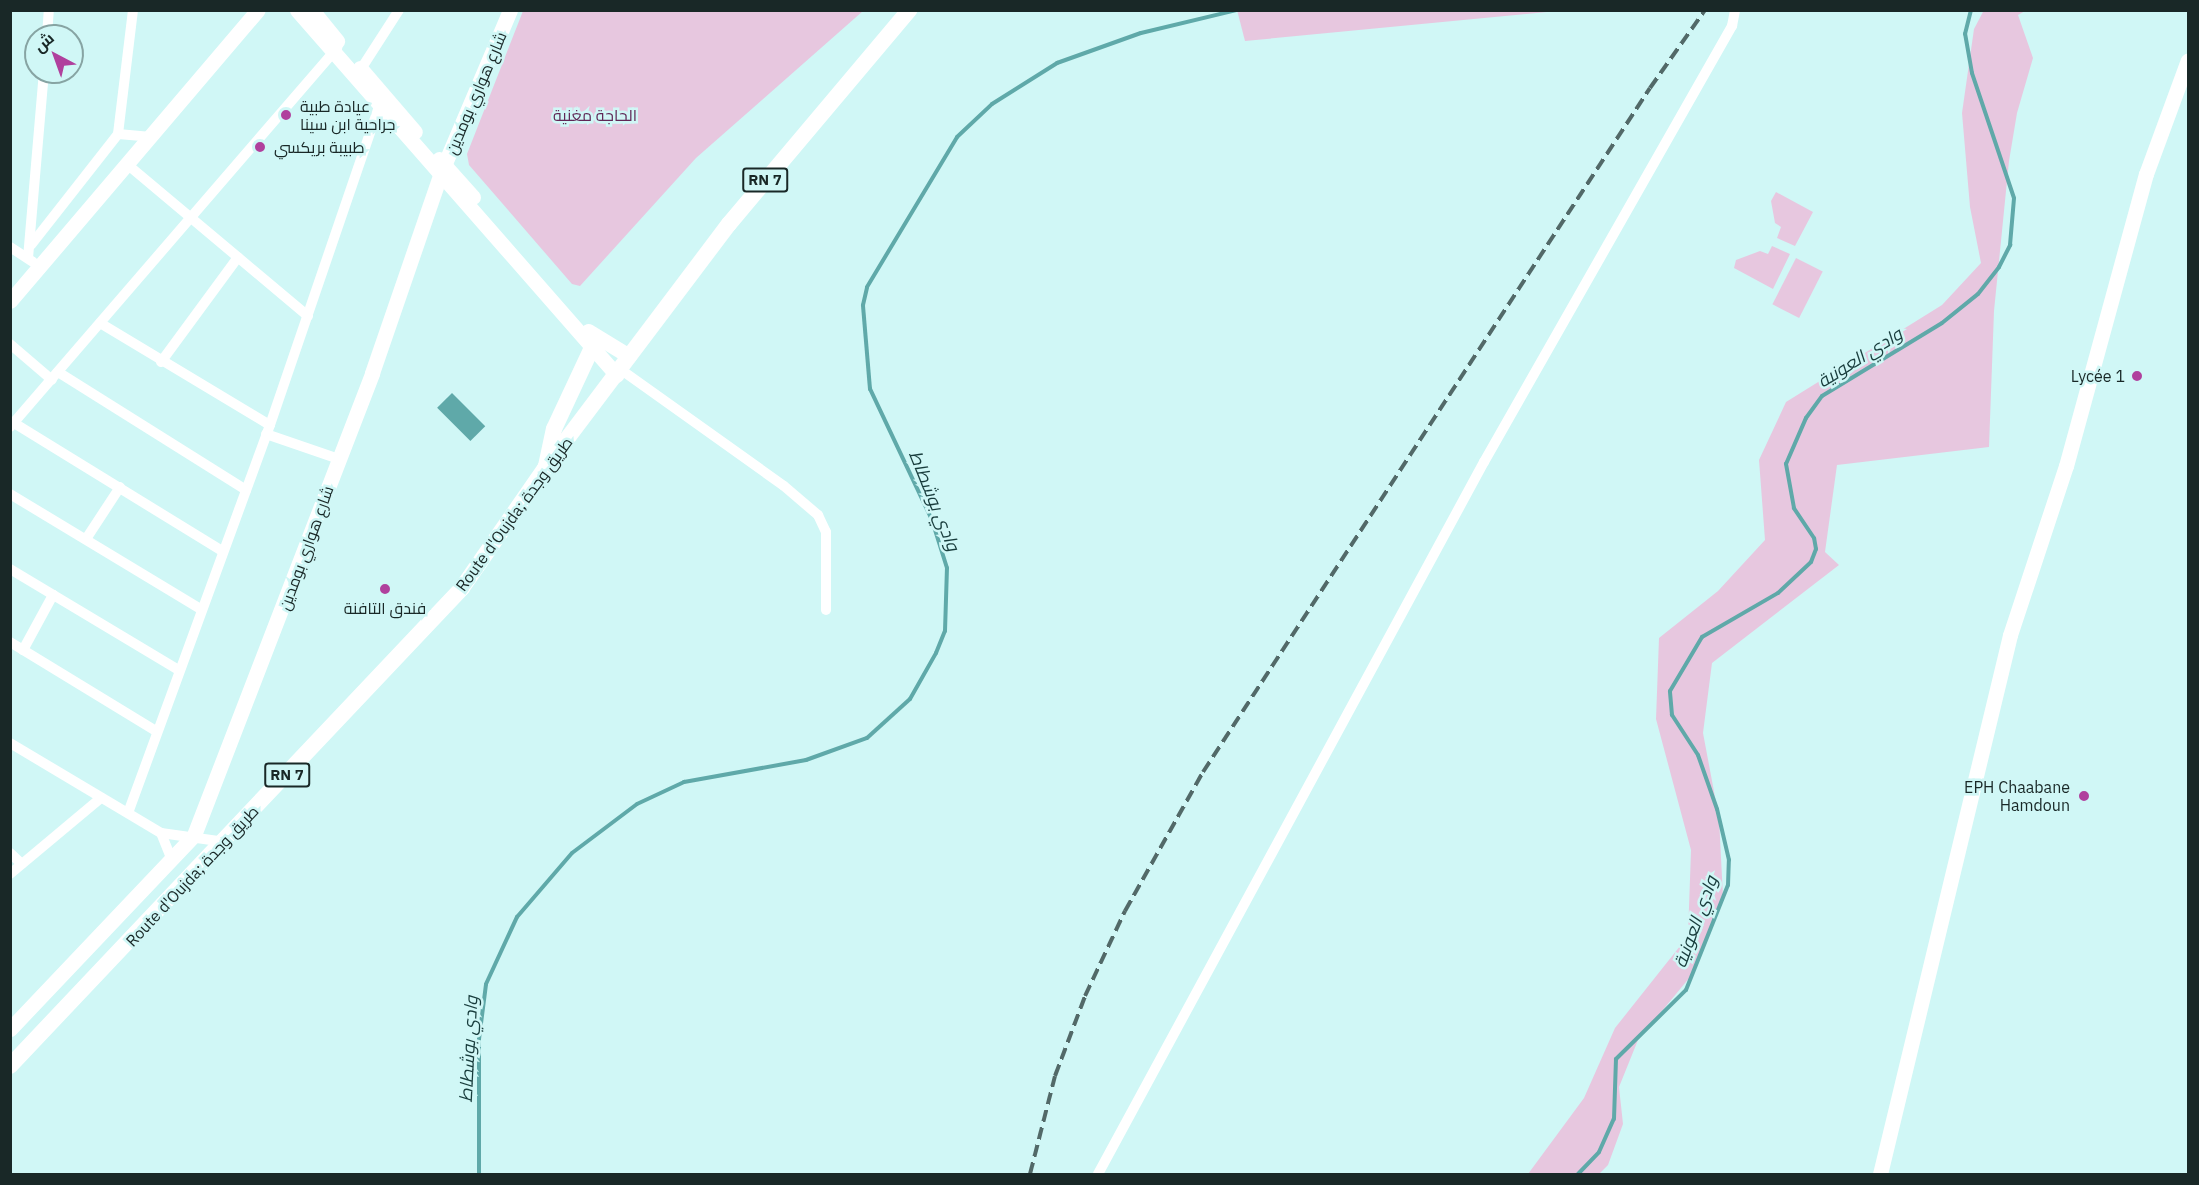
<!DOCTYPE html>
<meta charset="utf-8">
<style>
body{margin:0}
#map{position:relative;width:2199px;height:1185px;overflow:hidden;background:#d0f7f6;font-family:"IBM Plex Sans",Cairo,sans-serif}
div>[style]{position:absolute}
.green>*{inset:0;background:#e7c7df;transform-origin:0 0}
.water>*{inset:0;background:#5fa9a9;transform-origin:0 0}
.stream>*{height:4px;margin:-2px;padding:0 2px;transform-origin:2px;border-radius:2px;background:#5fa9a9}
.street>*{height:10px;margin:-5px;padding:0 5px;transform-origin:5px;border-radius:5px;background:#fff}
.secondary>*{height:15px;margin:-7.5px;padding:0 7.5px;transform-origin:7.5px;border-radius:7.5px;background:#fff}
.primary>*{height:16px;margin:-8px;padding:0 8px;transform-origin:8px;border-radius:8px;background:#fff}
.rail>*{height:4px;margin-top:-2px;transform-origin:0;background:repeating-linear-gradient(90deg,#526968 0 12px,transparent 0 18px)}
.dots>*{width:16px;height:16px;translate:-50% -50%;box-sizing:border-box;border:3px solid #d0f7f6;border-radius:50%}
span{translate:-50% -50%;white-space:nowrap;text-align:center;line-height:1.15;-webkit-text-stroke:5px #d0f7f6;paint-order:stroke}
.shield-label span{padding:2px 4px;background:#d0f7f6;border:2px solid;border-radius:4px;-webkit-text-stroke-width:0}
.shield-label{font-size:15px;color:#192827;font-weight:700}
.street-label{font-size:16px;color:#192827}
.poi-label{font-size:16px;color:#192827}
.left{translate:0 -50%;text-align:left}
.right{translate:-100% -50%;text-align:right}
.park-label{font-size:16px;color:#602756}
.water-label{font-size:18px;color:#183c3c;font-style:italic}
.frame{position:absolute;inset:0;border:12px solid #192827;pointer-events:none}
.north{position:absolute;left:24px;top:24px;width:60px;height:60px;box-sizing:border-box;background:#d0f7f6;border:2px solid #87a4a3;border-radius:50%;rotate:319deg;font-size:16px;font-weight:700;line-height:24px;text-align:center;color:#192827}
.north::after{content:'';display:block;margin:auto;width:21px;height:27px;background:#b0409d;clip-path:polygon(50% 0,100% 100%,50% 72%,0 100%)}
</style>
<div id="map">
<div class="green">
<i style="clip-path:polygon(1237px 10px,1557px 10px,1557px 11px,1245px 41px)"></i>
<i style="clip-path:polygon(1984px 10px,2025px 11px,2018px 15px,2033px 58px,2017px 113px,2009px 161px,1994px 311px,1989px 447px,1837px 465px,1825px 552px,1839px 565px,1712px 663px,1703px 733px,1719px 818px,1723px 897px,1695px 971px,1638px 1040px,1619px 1087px,1623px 1124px,1608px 1165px,1599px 1174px,1528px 1174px,1584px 1098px,1615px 1028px,1688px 936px,1691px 850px,1656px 719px,1659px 638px,1718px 591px,1765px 540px,1759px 460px,1786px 402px,1942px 305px,1981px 263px,1970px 207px,1962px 113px,1974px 29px)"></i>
<i style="clip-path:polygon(523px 11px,523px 10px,863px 11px,696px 158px,580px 286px,572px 284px,469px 165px,467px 154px)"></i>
<i style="clip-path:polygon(1776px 192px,1813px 212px,1795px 246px,1777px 238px,1781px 227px,1775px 223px,1771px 201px)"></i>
<i style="clip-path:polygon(1772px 246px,1790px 254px,1773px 289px,1734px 268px,1736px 260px,1760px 251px,1768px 254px)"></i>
<i style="left:1796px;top:258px;width:30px;height:52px;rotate:27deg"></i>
</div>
<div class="water">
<i style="left:452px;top:393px;width:47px;height:21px;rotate:45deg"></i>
</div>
<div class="stream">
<i style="left:479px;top:1174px;width:135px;rotate:-90deg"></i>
<i style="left:479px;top:1039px;width:55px;rotate:-82.7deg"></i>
<i style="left:486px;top:984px;width:74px;rotate:-65.2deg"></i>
<i style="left:517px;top:917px;width:84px;rotate:-49.3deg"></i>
<i style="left:572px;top:853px;width:81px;rotate:-37deg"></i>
<i style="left:637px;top:804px;width:52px;rotate:-25.1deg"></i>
<i style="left:684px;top:782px;width:124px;rotate:-10.2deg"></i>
<i style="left:806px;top:760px;width:65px;rotate:-19.8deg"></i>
<i style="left:867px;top:738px;width:58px;rotate:-42.2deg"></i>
<i style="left:910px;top:699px;width:53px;rotate:-60.5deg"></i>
<i style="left:936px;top:653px;width:24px;rotate:-68deg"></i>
<i style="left:945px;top:631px;width:63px;rotate:-88.2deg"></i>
<i style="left:947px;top:568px;width:50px;rotate:-107.4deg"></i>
<i style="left:932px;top:520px;width:145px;rotate:-115.3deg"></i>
<i style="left:870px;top:389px;width:84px;rotate:-94.8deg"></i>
<i style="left:863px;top:305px;width:18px;rotate:-77deg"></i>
<i style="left:867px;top:287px;width:175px;rotate:-59deg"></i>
<i style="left:957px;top:137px;width:48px;rotate:-43.3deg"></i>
<i style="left:992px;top:104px;width:77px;rotate:-32.2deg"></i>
<i style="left:1057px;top:63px;width:89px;rotate:-19.7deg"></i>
<i style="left:1141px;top:33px;width:99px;rotate:-13.5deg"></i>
<i style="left:1578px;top:1174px;width:30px;rotate:-46deg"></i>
<i style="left:1599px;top:1152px;width:36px;rotate:-66deg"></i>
<i style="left:1614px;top:1119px;width:60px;rotate:-88.1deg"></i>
<i style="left:1616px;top:1059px;width:98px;rotate:-44.6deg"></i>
<i style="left:1686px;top:990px;width:113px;rotate:-68.2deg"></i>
<i style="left:1728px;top:885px;width:25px;rotate:-88deg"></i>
<i style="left:1729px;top:860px;width:52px;rotate:-103.2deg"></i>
<i style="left:1717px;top:809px;width:57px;rotate:-109.4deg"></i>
<i style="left:1698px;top:755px;width:48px;rotate:-123deg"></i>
<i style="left:1672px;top:715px;width:24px;rotate:-95deg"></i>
<i style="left:1670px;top:691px;width:63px;rotate:-59.3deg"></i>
<i style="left:1702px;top:637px;width:88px;rotate:-30.1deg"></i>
<i style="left:1778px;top:593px;width:45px;rotate:-43.2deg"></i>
<i style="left:1811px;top:562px;width:14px;rotate:-69deg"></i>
<i style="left:1816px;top:549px;width:11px;rotate:-100deg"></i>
<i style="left:1814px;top:538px;width:36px;rotate:-124deg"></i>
<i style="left:1794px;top:508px;width:45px;rotate:-100.3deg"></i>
<i style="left:1786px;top:464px;width:50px;rotate:-66.5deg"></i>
<i style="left:1806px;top:418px;width:27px;rotate:-54deg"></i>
<i style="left:1822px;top:396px;width:140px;rotate:-31.3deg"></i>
<i style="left:1942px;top:323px;width:46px;rotate:-38.9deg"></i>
<i style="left:1978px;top:294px;width:34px;rotate:-52deg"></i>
<i style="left:1999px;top:267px;width:25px;rotate:-63deg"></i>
<i style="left:2010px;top:245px;width:47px;rotate:-85.1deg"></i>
<i style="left:2014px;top:198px;width:132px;rotate:-108.6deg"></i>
<i style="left:1972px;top:73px;width:40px;rotate:-100deg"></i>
<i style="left:1965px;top:34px;width:25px;rotate:-76deg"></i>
</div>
<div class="street">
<i style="left:133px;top:10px;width:125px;rotate:96.9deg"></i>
<i style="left:118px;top:134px;width:33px;rotate:5deg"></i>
<i style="left:47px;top:36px;width:26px;rotate:-86deg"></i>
<i style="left:361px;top:69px;width:70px;rotate:-57.2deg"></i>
<i style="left:128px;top:165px;width:235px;rotate:40deg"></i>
<i style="left:31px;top:245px;width:141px;rotate:-51.9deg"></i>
<i style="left:10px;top:247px;width:27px;rotate:33deg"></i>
<i style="left:28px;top:258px;width:187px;rotate:-85.1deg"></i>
<i style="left:100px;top:323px;width:198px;rotate:31deg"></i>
<i style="left:10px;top:344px;width:55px;rotate:40.6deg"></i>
<i style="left:161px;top:362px;width:130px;rotate:-53.7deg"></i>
<i style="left:620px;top:369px;width:201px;rotate:35.5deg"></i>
<i style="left:784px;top:486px;width:45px;rotate:40.5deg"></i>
<i style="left:818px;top:515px;width:19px;rotate:65deg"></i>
<i style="left:826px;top:532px;width:78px;rotate:90deg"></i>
<i style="left:58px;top:372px;width:222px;rotate:32.1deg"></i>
<i style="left:14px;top:423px;width:244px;rotate:31.6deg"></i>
<i style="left:10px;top:427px;width:501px;rotate:-49.21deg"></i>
<i style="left:266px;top:434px;width:77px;rotate:18.9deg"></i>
<i style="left:10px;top:494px;width:224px;rotate:31.1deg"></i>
<i style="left:86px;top:539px;width:62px;rotate:-56.8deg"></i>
<i style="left:10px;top:569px;width:197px;rotate:30.9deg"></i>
<i style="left:10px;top:642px;width:171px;rotate:31.4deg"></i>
<i style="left:23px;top:650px;width:63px;rotate:-61.4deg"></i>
<i style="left:10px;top:743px;width:176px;rotate:30.8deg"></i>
<i style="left:161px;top:833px;width:65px;rotate:8deg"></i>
<i style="left:128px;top:813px;width:413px;rotate:-69.9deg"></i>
<i style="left:270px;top:425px;width:337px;rotate:-71.1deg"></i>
<i style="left:161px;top:833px;width:29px;rotate:68deg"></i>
<i style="left:10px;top:853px;width:16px;rotate:43deg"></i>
<i style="left:10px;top:874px;width:119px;rotate:-39.9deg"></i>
<i style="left:1098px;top:1174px;width:810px;rotate:-61.54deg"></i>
<i style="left:1484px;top:462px;width:502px;rotate:-60.37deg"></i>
<i style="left:1732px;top:26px;width:16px;rotate:-79deg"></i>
</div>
<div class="secondary">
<i style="left:297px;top:10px;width:485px;rotate:48.8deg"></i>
<i style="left:312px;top:10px;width:40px;rotate:51deg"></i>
<i style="left:360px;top:68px;width:84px;rotate:49.3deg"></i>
<i style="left:439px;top:159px;width:51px;rotate:48.2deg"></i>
<i style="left:10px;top:301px;width:382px;rotate:-49.6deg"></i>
<i style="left:588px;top:331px;width:48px;rotate:31.4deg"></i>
<i style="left:10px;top:1029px;width:267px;rotate:-46.5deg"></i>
<i style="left:194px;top:835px;width:495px;rotate:-68.9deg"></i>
<i style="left:372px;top:373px;width:209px;rotate:-71deg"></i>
<i style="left:440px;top:175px;width:179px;rotate:-67deg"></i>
<i style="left:1880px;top:1174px;width:554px;rotate:-76.44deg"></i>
<i style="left:2010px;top:635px;width:178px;rotate:-71.7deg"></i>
<i style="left:2066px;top:466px;width:303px;rotate:-74.7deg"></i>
<i style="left:2146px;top:174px;width:121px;rotate:-69.8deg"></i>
</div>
<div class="primary">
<i style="left:546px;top:466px;width:38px;rotate:-78deg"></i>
<i style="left:554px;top:429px;width:99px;rotate:-65deg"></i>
<i style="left:10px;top:1066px;width:658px;rotate:-46.6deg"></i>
<i style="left:462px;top:588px;width:146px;rotate:-55.3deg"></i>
<i style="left:545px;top:468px;width:306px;rotate:-53deg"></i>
<i style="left:729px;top:224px;width:280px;rotate:-49.9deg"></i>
</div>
<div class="rail">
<i style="left:1030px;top:1174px;width:101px;rotate:-75.7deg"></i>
<i style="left:1055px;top:1076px;width:85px;rotate:-69.4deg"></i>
<i style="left:1085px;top:996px;width:94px;rotate:-64.8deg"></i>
<i style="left:1125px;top:911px;width:159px;rotate:-60.7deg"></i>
<i style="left:1203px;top:772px;width:817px;rotate:-56.84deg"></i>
<i style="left:1650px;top:88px;width:95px;rotate:-54.8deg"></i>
</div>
<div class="dots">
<i style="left:286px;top:115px;background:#b0409d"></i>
<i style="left:260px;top:147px;background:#b0409d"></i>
<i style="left:2137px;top:376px;background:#b0409d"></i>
<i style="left:385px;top:589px;background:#b0409d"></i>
<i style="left:2084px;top:796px;background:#b0409d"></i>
</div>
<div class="shield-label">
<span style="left:765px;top:180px">RN 7</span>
<span style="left:287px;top:775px">RN 7</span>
</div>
<div class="street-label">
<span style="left:476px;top:93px;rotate:-67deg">شارع هواري بومدين</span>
<span style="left:514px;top:514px;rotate:-54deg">Route d'Oujda; طريق وجدة</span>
<span style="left:306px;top:548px;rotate:-70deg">شارع هواري بومدين</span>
<span style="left:192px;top:876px;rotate:-47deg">Route d'Oujda; طريق وجدة</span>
</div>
<div class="poi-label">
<span class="left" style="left:300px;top:115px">عيادة طبية<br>جراحية ابن سينا</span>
<span class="left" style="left:274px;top:147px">طبيبة بريكسي</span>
<span class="right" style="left:2125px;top:376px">Lycée 1</span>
<span style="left:385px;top:608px">فندق التافنة</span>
<span class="right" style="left:2070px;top:796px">EPH Chaabane<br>Hamdoun</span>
</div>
<div class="park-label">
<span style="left:595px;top:115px">الحاجة مغنية</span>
</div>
<div class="water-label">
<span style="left:1860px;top:358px;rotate:-32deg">وادي العونية</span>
<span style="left:934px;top:501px;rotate:68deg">وادي بوشطاط</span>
<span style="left:1696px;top:922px;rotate:-70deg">وادي العونية</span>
<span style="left:469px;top:1049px;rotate:-87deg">وادي بوشطاط</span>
</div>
<div class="frame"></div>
<div class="north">ش</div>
</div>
